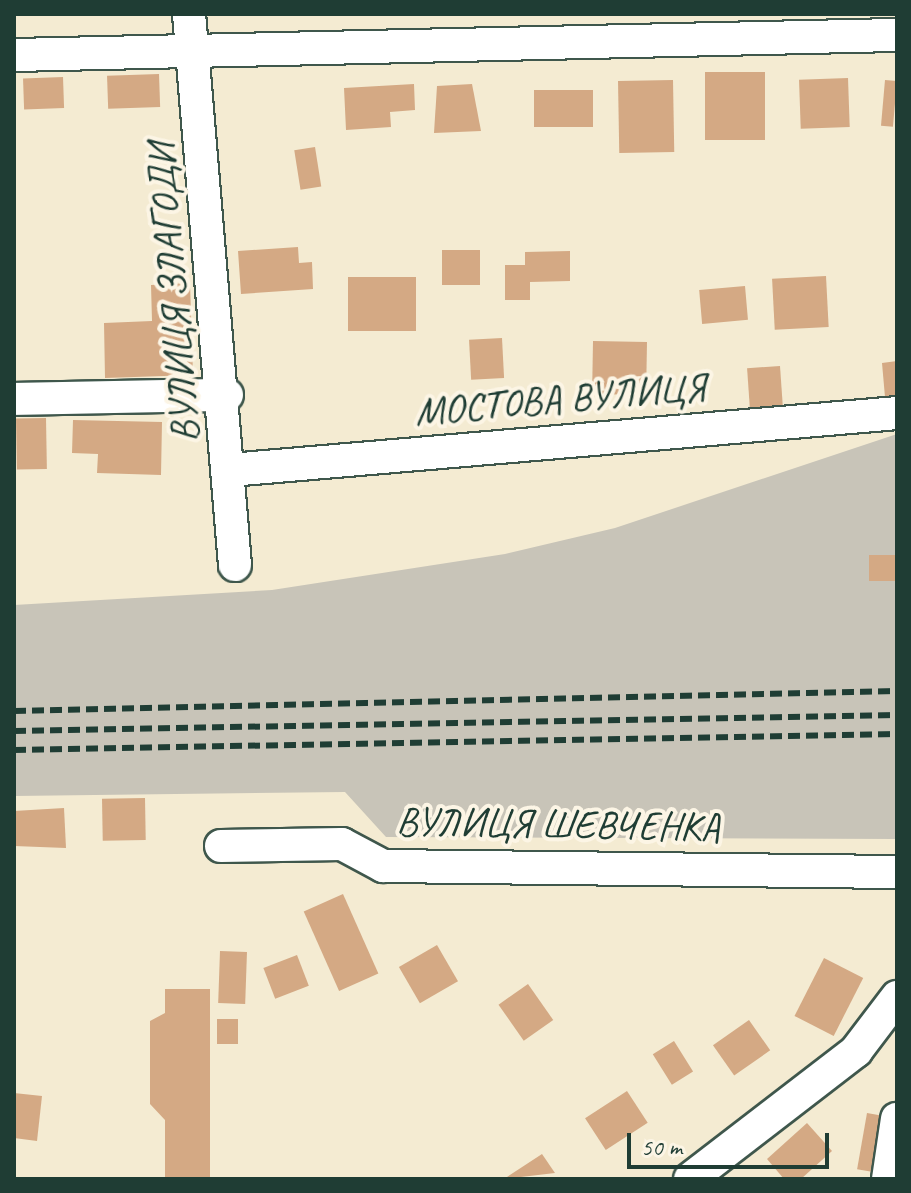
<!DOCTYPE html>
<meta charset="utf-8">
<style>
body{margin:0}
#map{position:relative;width:911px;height:1193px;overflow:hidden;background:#f4ebd2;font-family:Caveat,sans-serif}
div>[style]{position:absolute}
.industrial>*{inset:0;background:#c8c4b8}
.building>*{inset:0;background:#d4a984;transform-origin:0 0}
.roads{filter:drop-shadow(2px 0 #3f574c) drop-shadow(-2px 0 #3f574c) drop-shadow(0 2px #3f574c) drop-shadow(0 -2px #3f574c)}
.minor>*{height:32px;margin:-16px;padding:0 16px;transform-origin:16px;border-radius:16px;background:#fff}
.rail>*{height:6px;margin-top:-3px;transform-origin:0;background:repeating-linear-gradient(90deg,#1f3d34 0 12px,transparent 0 18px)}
span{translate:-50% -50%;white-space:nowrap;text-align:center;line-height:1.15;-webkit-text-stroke:8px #fcf5e5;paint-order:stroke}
.street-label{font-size:40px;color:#1f3d34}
.frame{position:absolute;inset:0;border:16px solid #1f3d34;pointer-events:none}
.scale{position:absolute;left:627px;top:1133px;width:202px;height:36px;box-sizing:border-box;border:4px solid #1f3d34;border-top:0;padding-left:10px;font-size:24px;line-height:28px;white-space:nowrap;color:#1f3d34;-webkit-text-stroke:6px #fcf5e5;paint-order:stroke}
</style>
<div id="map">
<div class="industrial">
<i style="clip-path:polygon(897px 434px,897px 839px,386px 837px,345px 792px,14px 796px,14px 605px,272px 590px,505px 554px,615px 528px)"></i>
</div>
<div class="building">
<i style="left:765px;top:72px;width:68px;height:60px;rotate:90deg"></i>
<i style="left:159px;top:74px;width:33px;height:52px;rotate:88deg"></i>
<i style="left:63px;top:77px;width:31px;height:40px;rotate:88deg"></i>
<i style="left:848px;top:78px;width:49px;height:49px;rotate:88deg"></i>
<i style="left:673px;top:80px;width:72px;height:55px;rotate:89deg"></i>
<i style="left:885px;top:80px;width:12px;height:46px;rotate:5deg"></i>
<i style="clip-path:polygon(414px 84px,415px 110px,390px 112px,391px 127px,346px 130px,344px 88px)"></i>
<i style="clip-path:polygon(472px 84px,481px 131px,434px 133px,437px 86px)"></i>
<i style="left:593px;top:90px;width:37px;height:59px;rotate:90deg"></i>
<i style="left:315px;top:147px;width:40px;height:21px;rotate:81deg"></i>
<i style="clip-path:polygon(298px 247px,299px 263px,312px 262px,313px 289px,241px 294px,238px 251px)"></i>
<i style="left:480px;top:250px;width:35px;height:38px;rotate:90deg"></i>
<i style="clip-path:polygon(570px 251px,570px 281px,530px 282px,530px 300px,505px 300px,505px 265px,525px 265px,525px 252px)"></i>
<i style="left:826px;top:276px;width:51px;height:54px;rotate:87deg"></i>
<i style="left:416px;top:277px;width:54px;height:68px;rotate:90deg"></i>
<i style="clip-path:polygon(190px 283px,193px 375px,105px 378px,104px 323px,152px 321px,151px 285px)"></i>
<i style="left:745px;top:286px;width:34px;height:46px;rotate:85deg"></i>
<i style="left:502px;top:338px;width:40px;height:33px;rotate:87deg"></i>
<i style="left:647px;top:342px;width:53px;height:54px;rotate:91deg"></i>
<i style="clip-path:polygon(897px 361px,897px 396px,885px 397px,882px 363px)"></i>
<i style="left:780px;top:366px;width:46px;height:33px;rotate:86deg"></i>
<i style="left:46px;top:418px;width:51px;height:30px;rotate:89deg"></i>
<i style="clip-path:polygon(73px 420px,162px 422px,161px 475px,97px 473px,98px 454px,72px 453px)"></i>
<i style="left:897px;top:555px;width:26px;height:28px;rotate:90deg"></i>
<i style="left:145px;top:798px;width:42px;height:43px;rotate:89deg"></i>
<i style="clip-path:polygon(64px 808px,66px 848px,14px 846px,14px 811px)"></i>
<i style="left:343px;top:894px;width:87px;height:43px;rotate:66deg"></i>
<i style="left:437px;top:945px;width:42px;height:44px;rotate:60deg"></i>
<i style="left:220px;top:951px;width:27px;height:52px;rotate:2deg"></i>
<i style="left:297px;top:955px;width:33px;height:36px;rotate:69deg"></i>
<i style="left:824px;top:958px;width:44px;height:65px;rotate:27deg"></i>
<i style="left:528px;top:984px;width:44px;height:36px;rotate:55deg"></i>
<i style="clip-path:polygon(165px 989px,210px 989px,210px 1179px,165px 1179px,165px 1120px,150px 1104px,150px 1021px,165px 1013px)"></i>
<i style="left:217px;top:1019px;width:21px;height:25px"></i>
<i style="left:749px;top:1020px;width:37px;height:44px;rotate:55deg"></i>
<i style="left:674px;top:1041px;width:36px;height:25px;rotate:58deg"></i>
<i style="left:627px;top:1091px;width:38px;height:50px;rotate:57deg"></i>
<i style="clip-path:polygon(14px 1093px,42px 1096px,37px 1141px,14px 1138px)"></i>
<i style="left:867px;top:1113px;width:27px;height:57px;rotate:10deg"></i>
<i style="clip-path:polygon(807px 1123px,832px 1151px,801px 1179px,784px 1179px,767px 1159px)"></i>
<i style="clip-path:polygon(542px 1154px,555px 1173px,504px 1179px)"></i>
</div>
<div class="roads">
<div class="minor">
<i style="left:189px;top:14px;width:553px;rotate:85.23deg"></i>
<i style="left:14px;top:55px;width:883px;rotate:-1.3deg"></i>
<i style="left:14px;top:399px;width:213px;rotate:-1.1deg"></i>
<i style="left:230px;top:470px;width:669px;rotate:-4.88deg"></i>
<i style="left:221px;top:846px;width:121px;rotate:-0.9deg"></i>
<i style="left:342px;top:844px;width:47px;rotate:28.2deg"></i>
<i style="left:383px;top:866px;width:514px;rotate:0.67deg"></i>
<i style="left:690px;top:1179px;width:210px;rotate:-37.6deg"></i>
<i style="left:856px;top:1051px;width:68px;rotate:-52.8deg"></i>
<i style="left:888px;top:1179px;width:61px;rotate:-81.5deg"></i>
</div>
</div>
<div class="rail">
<i style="left:14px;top:711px;width:883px;rotate:-1.3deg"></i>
<i style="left:14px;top:731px;width:883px;rotate:-1.04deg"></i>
<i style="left:14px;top:750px;width:883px;rotate:-1.04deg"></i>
</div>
<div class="street-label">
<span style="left:173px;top:293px;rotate:-95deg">ВУЛИЦЯ ЗЛАГОДИ</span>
<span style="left:560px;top:399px;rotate:-5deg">МОСТОВА ВУЛИЦЯ</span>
<span style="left:558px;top:824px;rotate:1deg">ВУЛИЦЯ ШЕВЧЕНКА</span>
</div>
<div class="frame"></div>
<div class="scale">50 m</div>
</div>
